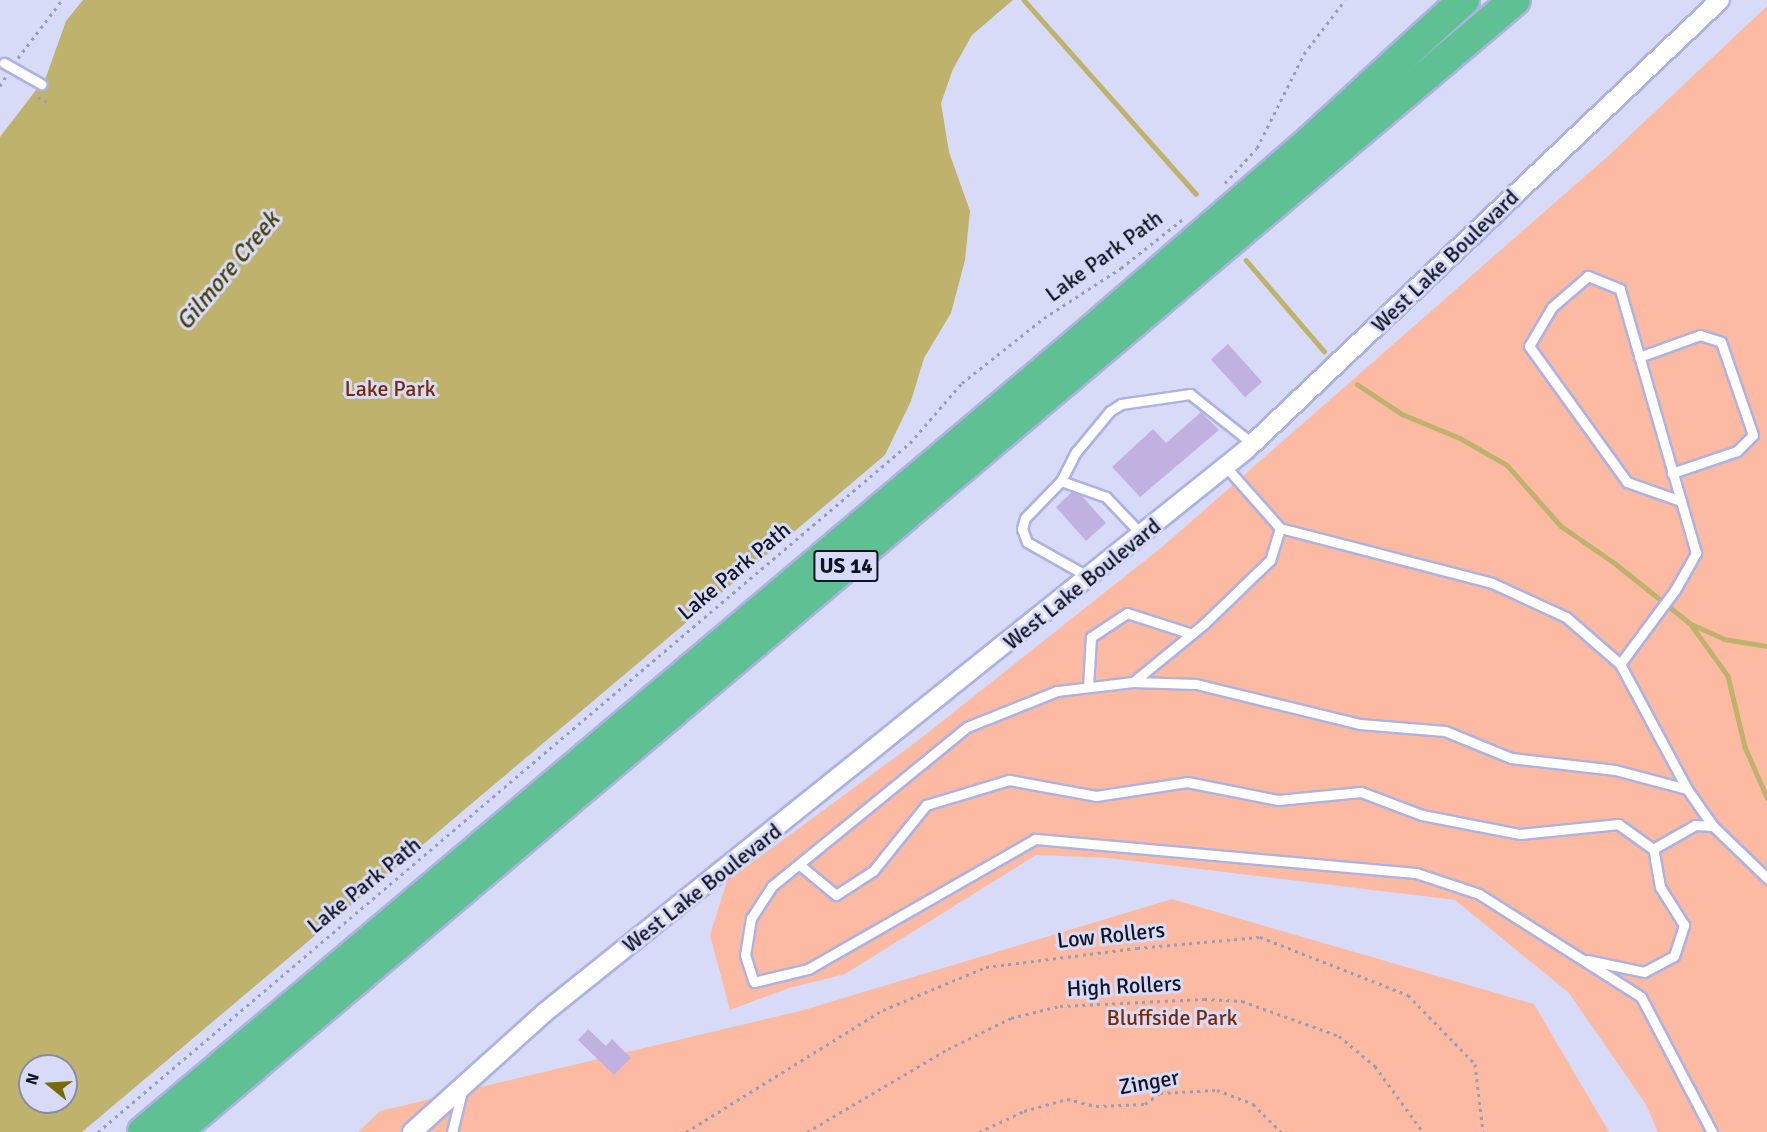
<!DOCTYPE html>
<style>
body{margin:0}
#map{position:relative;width:1767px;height:1132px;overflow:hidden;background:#d7dbf8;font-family:Signika,sans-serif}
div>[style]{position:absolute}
.green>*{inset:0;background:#fdbaa3}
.water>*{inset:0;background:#beb26c}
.stream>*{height:4.5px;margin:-2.25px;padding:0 2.25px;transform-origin:2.25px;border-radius:2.25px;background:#beb26c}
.building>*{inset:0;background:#c1b1e1;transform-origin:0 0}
.path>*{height:3px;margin-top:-1.5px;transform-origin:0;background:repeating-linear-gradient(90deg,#999db6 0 3px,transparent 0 7.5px)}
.roads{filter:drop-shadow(2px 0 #adb2e1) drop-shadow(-2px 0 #adb2e1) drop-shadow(0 2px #adb2e1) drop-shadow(0 -2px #adb2e1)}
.service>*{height:9px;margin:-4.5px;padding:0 4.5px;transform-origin:4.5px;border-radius:4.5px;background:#fff}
.minor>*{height:18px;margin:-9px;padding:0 9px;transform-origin:9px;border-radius:9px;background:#fff}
.trunk>*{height:30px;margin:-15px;padding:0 15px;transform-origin:15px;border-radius:15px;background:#5fc094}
span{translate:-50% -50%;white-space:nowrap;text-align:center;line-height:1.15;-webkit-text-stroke:6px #d7dbf8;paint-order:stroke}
.shield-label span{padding:2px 4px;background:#d7dbf8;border:2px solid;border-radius:4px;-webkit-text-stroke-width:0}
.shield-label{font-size:21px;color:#111323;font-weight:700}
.street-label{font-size:22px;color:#111323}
.park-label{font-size:22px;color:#7a2804}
.water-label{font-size:24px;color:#473e03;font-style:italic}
.north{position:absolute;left:18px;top:1054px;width:60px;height:60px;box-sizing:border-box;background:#d7dbf8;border:2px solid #888ba3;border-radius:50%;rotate:288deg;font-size:16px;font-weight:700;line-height:24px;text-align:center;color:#111323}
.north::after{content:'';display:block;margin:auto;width:21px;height:27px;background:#796a01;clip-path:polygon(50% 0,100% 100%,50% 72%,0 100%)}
</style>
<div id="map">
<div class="green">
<i style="clip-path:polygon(1767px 6px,1767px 1132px,1658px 1132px,1645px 1103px,1569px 993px,1455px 900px,1108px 858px,1036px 855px,845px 974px,789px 988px,730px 1010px,710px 935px,727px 881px,916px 742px,1162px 547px,1607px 157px)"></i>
<i style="clip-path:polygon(1172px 899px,1534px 1004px,1609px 1132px,358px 1132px,380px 1111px,804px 1010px)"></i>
</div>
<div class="water">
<i style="clip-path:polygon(evenodd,83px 0,1013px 0,972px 35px,953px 69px,941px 103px,949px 152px,970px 211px,965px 260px,951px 313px,924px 358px,911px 401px,885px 455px,82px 1132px,0 1132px,0 137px,46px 77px,66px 21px,83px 0,30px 1066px,66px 1066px,66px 1102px,30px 1102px,30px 1066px)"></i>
</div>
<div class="stream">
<i style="left:1024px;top:0;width:259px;rotate:48.4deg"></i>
<i style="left:1246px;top:260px;width:120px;rotate:49.4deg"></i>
<i style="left:1357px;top:384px;width:54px;rotate:33.7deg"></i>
<i style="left:1402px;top:414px;width:63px;rotate:22.5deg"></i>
<i style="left:1460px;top:438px;width:54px;rotate:29.9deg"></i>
<i style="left:1507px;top:465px;width:81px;rotate:48.5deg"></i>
<i style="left:1561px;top:526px;width:67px;rotate:34.6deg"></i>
<i style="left:1616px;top:564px;width:96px;rotate:38.7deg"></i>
<i style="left:1691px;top:624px;width:36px;rotate:24deg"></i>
<i style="left:1724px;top:639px;width:44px;rotate:9.2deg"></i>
<i style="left:1692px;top:626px;width:62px;rotate:54.2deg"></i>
<i style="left:1728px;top:676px;width:73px;rotate:76.5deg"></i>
<i style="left:1745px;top:747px;width:55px;rotate:66.3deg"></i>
</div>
<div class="building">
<i style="left:1228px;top:344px;width:51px;height:23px;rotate:48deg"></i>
<i style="clip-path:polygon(1201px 412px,1219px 430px,1140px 497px,1112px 467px,1153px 429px,1166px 443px)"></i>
<i style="clip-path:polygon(1072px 492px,1081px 495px,1106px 523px,1086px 541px,1056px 507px)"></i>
<i style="clip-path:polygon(588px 1029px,606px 1046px,612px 1039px,631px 1058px,614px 1075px,578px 1040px)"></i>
</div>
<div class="path">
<i style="left:18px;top:58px;width:73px;rotate:-52.8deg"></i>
<i style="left:0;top:86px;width:12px;rotate:-59deg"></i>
<i style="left:38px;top:97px;width:10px;rotate:29deg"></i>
<i style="left:1225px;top:183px;width:47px;rotate:-47.6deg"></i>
<i style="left:1257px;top:148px;width:105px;rotate:-63.4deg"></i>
<i style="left:1304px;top:54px;width:68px;rotate:-52.8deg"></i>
<i style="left:98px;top:1132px;width:1065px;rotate:-40.32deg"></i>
<i style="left:910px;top:443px;width:79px;rotate:-49.1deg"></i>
<i style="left:962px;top:383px;width:105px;rotate:-38.4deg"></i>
<i style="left:1044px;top:318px;width:92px;rotate:-33deg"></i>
<i style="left:1121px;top:268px;width:79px;rotate:-38.3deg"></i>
<i style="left:686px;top:1132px;width:232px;rotate:-31.8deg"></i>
<i style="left:883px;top:1010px;width:112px;rotate:-22.7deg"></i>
<i style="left:986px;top:967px;width:152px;rotate:-7.2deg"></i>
<i style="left:1137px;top:948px;width:123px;rotate:-5.1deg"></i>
<i style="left:1260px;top:937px;width:159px;rotate:21.4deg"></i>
<i style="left:1408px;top:995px;width:96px;rotate:45.8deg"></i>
<i style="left:1475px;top:1064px;width:68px;rotate:83.3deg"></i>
<i style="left:807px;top:1132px;width:164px;rotate:-30.5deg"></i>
<i style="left:948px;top:1049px;width:70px;rotate:-26.2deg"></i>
<i style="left:1011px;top:1018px;width:50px;rotate:-13.8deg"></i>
<i style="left:1060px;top:1006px;width:144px;rotate:-2.8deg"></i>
<i style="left:1204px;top:999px;width:38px;rotate:3deg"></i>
<i style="left:1242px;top:1001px;width:103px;rotate:19.8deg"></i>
<i style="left:1339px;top:1036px;width:47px;rotate:39.8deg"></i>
<i style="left:1375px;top:1066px;width:82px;rotate:54deg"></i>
<i style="left:979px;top:1132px;width:50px;rotate:-25deg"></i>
<i style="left:1024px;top:1111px;width:45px;rotate:-15.6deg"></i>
<i style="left:1067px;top:1099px;width:30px;rotate:14deg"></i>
<i style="left:1096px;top:1106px;width:49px;rotate:-2.3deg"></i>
<i style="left:1145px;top:1104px;width:19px;rotate:-36deg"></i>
<i style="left:1160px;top:1093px;width:57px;rotate:-3deg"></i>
<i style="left:1217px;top:1090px;width:39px;rotate:21deg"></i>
<i style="left:1253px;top:1104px;width:40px;rotate:45deg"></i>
</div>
<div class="roads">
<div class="service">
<i style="left:4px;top:63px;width:43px;rotate:29.6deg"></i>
<i style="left:1639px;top:357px;width:65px;rotate:-19.8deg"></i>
<i style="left:1700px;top:335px;width:22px;rotate:18deg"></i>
<i style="left:1721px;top:342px;width:98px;rotate:71deg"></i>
<i style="left:1753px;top:435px;width:23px;rotate:135deg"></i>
<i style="left:1737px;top:451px;width:69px;rotate:161.3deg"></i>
<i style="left:1226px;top:467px;width:81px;rotate:48.5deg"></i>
<i style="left:1280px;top:528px;width:219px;rotate:14.5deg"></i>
<i style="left:1492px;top:583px;width:81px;rotate:24.7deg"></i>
<i style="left:1566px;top:617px;width:72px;rotate:41deg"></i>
<i style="left:1620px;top:664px;width:142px;rotate:61.8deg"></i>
<i style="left:1687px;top:789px;width:45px;rotate:54.9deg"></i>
<i style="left:1713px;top:826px;width:75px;rotate:43.9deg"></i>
<i style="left:1061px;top:481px;width:48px;rotate:19.6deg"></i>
<i style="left:1106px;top:497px;width:52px;rotate:46.5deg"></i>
<i style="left:1280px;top:528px;width:34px;rotate:107deg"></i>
<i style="left:1270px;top:560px;width:91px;rotate:135.9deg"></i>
<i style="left:1205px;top:623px;width:93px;rotate:140.7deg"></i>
<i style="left:1133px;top:682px;width:77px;rotate:173.2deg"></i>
<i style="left:1057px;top:691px;width:97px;rotate:158.2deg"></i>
<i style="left:967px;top:727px;width:252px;rotate:140.8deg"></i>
<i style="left:772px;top:886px;width:38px;rotate:123deg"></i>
<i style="left:751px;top:918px;width:37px;rotate:99deg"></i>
<i style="left:745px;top:955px;width:28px;rotate:72deg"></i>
<i style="left:754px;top:982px;width:56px;rotate:-13.5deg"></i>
<i style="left:808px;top:969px;width:262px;rotate:-29.8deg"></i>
<i style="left:1035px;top:839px;width:383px;rotate:5.1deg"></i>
<i style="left:1416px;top:873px;width:66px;rotate:18.4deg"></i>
<i style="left:1479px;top:894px;width:192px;rotate:32.4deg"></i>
<i style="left:1641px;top:997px;width:153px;rotate:62.3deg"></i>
<i style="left:1089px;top:577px;width:71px;rotate:-150.6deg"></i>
<i style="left:1027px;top:542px;width:14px;rotate:-111deg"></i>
<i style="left:1022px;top:529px;width:11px;rotate:-75deg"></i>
<i style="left:1025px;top:518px;width:52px;rotate:-45.8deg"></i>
<i style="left:1061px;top:481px;width:33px;rotate:-63deg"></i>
<i style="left:1076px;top:452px;width:53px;rotate:-50.3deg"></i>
<i style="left:1110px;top:411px;width:13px;rotate:-32deg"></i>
<i style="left:1121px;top:404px;width:70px;rotate:-8.2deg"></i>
<i style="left:1190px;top:394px;width:80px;rotate:38.4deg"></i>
<i style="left:1620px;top:664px;width:92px;rotate:-53.4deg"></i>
<i style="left:1675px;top:590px;width:43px;rotate:-60.4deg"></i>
<i style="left:1696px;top:553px;width:275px;rotate:-106.1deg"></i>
<i style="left:1620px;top:289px;width:35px;rotate:-158deg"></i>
<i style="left:1588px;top:276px;width:48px;rotate:139.3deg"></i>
<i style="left:1552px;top:307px;width:45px;rotate:120.5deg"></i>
<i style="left:1529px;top:346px;width:168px;rotate:54.2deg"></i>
<i style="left:1627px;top:482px;width:57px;rotate:19.4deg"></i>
<i style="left:1133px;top:682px;width:63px;rotate:1.8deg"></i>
<i style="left:1196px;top:684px;width:169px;rotate:13.7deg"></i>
<i style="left:1360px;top:724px;width:85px;rotate:4.7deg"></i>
<i style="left:1445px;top:731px;width:71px;rotate:22.2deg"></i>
<i style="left:1511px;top:758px;width:105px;rotate:6.6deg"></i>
<i style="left:1615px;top:770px;width:74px;rotate:14.8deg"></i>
<i style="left:1088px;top:687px;width:50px;rotate:-86.6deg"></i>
<i style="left:1091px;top:637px;width:43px;rotate:-33.7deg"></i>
<i style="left:1127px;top:613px;width:68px;rotate:17.9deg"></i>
<i style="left:801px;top:866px;width:45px;rotate:39.6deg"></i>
<i style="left:836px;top:895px;width:44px;rotate:-33deg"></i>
<i style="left:873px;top:871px;width:85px;rotate:-51.2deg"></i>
<i style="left:926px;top:805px;width:87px;rotate:-16.8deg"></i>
<i style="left:1009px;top:780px;width:88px;rotate:10.4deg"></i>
<i style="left:1096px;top:796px;width:92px;rotate:-8.7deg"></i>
<i style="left:1187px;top:782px;width:93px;rotate:11.2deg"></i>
<i style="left:1278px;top:800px;width:83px;rotate:-5.5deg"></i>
<i style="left:1361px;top:792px;width:65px;rotate:20.7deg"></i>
<i style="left:1422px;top:815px;width:100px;rotate:11deg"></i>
<i style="left:1520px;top:834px;width:99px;rotate:-5.8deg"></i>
<i style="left:1618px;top:824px;width:43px;rotate:35.5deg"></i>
<i style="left:1587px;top:960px;width:58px;rotate:11.9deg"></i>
<i style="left:1644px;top:972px;width:34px;rotate:-28deg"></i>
<i style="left:1674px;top:956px;width:33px;rotate:-72deg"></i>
<i style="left:1684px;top:925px;width:45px;rotate:-122.3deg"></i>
<i style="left:1660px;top:887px;width:39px;rotate:-100deg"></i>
<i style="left:1653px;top:849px;width:48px;rotate:-29.7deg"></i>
<i style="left:1695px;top:825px;width:18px;rotate:3deg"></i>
<i style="left:452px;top:1132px;width:42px;rotate:-76.3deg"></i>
</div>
<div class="minor">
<i style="left:412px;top:1132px;width:178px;rotate:-42deg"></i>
<i style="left:544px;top:1013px;width:901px;rotate:-38.74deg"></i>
<i style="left:1247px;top:449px;width:652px;rotate:-43.51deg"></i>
</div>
<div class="trunk">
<i style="left:143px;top:1132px;width:1232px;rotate:-40.19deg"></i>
<i style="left:1084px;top:337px;width:299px;rotate:-40.9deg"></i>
<i style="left:1310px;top:141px;width:209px;rotate:-42.5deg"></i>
<i style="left:176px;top:1132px;width:1753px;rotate:-40.21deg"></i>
</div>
</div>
<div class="shield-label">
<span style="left:846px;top:566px">US 14</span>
</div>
<div class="street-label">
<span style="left:1104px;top:256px;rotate:-36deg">Lake Park Path</span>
<span style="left:1445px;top:261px;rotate:-44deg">West Lake Boulevard</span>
<span style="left:734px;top:571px;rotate:-40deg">Lake Park Path</span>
<span style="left:1082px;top:584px;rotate:-39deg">West Lake Boulevard</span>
<span style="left:364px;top:885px;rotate:-39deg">Lake Park Path</span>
<span style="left:702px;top:888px;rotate:-38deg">West Lake Boulevard</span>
<span style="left:1111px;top:935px;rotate:-6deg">Low Rollers</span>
<span style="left:1124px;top:986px;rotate:-3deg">High Rollers</span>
<span style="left:1149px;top:1082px;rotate:-10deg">Zinger</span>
</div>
<div class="park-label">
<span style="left:390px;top:389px">Lake Park</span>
<span style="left:1172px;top:1018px">Bluffside Park</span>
</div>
<div class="water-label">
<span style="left:228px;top:271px;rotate:-50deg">Gilmore Creek</span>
</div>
<div class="north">N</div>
</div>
